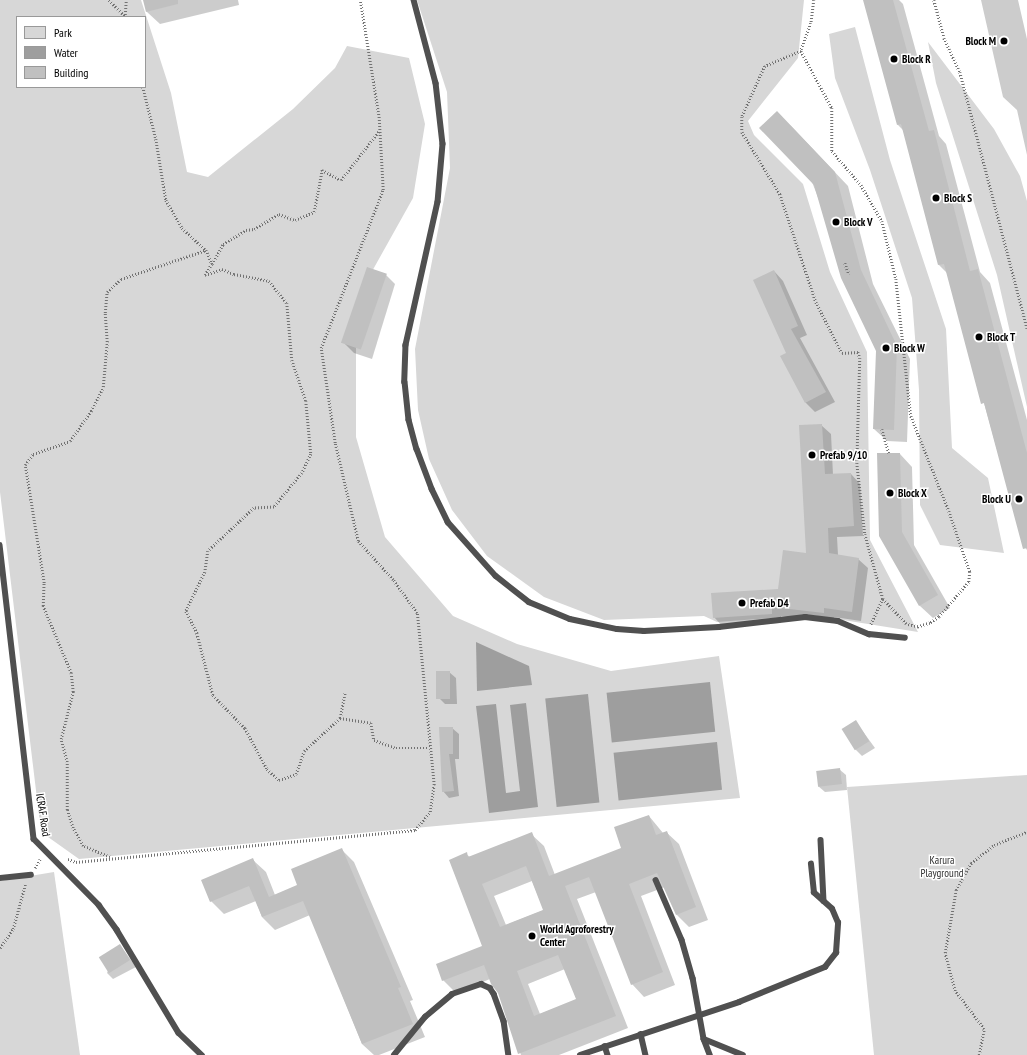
<!DOCTYPE html>
<style>
body{margin:0}
#map{position:relative;width:1027px;height:1055px;overflow:hidden;background:#fff;font-family:"PT Sans Narrow",sans-serif}
div>[style]{position:absolute}
.green>*{inset:0;background:#d7d7d7}
.water>*{inset:0;background:#9e9e9e;transform-origin:0 0}
.shadow>*{inset:0;background:#0003}
.building>*{inset:0;background:#c0c0c0;transform-origin:0 0}
.path>*{height:2.5px;margin-top:-1.25px;transform-origin:0;background:repeating-linear-gradient(90deg,#727272 0 1px,transparent 0 3px)}
.lane>*{height:5.5px;margin:-2.75px;padding:0 2.75px;transform-origin:2.75px;border-radius:2.75px;background:#505050}
.dots>*{width:11px;height:11px;translate:-50% -50%;box-sizing:border-box;border:2px solid #fff;border-radius:50%}
span{translate:-50% -50%;white-space:nowrap;text-align:center;line-height:1.15;-webkit-text-stroke:3px #fff;paint-order:stroke}
.poi-label{font-size:11px;color:#000;font-weight:700}
.right{translate:-100% -50%;text-align:right}
.left{translate:0 -50%;text-align:left}
.street-label{font-size:11px;color:#000}
.park-label{font-size:11px;color:#2e2e2e}
.legend{position:absolute;left:16px;top:16px;width:130px;height:72px;box-sizing:border-box;background:#fff;border:1px solid #999;margin:0;padding:5px 7px;list-style:none;font-size:12px;color:#000}
.legend li{display:flex;align-items:center;gap:8px;height:20px}
.legend b{width:20px;border:1px solid #999}
</style>
<div id="map">
<div class="green">
<i style="clip-path:polygon(evenodd,0 0,141px 0,171px 93px,187px 172px,208px 177px,293px 109px,335px 68px,347px 46px,409px 58px,425px 124px,413px 198px,356px 300px,356px 437px,385px 537px,453px 616px,517px 644px,611px 671px,719px 656px,740px 798px,79px 859px,41px 832px,0 492px,0 0,17px 17px,145px 17px,145px 87px,17px 87px,17px 17px)"></i>
<i style="clip-path:polygon(417px 0,804px 0,798px 58px,748px 121px,754px 135px,803px 184px,830px 272px,867px 352px,870px 540px,918px 632px,812px 615px,717px 622px,704px 616px,604px 620px,544px 597px,487px 556px,452px 510px,429px 459px,418px 410px,415px 349px,450px 168px,447px 92px)"></i>
<i style="clip-path:polygon(855px 27px,890px 160px,946px 329px,952px 448px,988px 478px,1004px 553px,940px 545px,920px 505px,919px 390px,912px 298px,870px 170px,835px 78px,829px 34px)"></i>
<i style="clip-path:polygon(928px 42px,994px 129px,1020px 176px,1027px 201px,1027px 407px,997px 275px,936px 83px)"></i>
<i style="clip-path:polygon(1027px 775px,1027px 1055px,874px 1055px,847px 787px)"></i>
<i style="clip-path:polygon(54px 872px,80px 1055px,0 1055px,0 881px)"></i>
</div>
<div class="water">
<i style="clip-path:polygon(476px 642px,529px 666px,532px 685px,477px 691px)"></i>
<i style="left:710px;top:682px;width:50px;height:104px;rotate:84deg"></i>
<i style="left:588px;top:694px;width:109px;height:43px;rotate:84deg"></i>
<i style="clip-path:polygon(526px 703px,538px 807px,489px 813px,476px 706px,496px 704px,506px 793px,520px 791px,510px 705px)"></i>
<i style="left:717px;top:742px;width:48px;height:104px;rotate:84deg"></i>
</div>
<div class="shadow">
<i style="clip-path:polygon(144px 0,238px 0,239px 5px,160px 24px,147px 12px)"></i>
<i style="clip-path:polygon(864px 0,899px 0,903px 4px,939px 136px,946px 144px,980px 272px,990px 283px,1027px 420px,1027px 550px,1024px 546px,948px 274px,939px 265px,904px 131px,898px 125px)"></i>
<i style="clip-path:polygon(981px 0,1018px 0,1027px 39px,1027px 155px,1017px 110px,1003px 97px)"></i>
<i style="clip-path:polygon(790px 125px,848px 186px,873px 284px,910px 359px,907px 442px,887px 441px,874px 429px,877px 350px)"></i>
<i style="clip-path:polygon(774px 271px,783px 281px,807px 335px,800px 338px,835px 402px,815px 412px,806px 403px,787px 354px)"></i>
<i style="clip-path:polygon(386px 275px,395px 284px,372px 359px,354px 353px,345px 344px)"></i>
<i style="clip-path:polygon(821px 425px,831px 434px,833px 475px,851px 474px,860px 484px,863px 536px,837px 537px,838px 555px,858px 559px,868px 568px,861px 621px,834px 617px,833px 622px,781px 616px,781px 623px,723px 627px,714px 617px,779px 590px,807px 555px)"></i>
<i style="clip-path:polygon(900px 454px,912px 467px,914px 545px,950px 608px,933px 618px,920px 606px,880px 535px)"></i>
<i style="clip-path:polygon(449px 672px,456px 678px,457px 704px,445px 704px,439px 698px)"></i>
<i style="clip-path:polygon(856px 722px,875px 748px,862px 756px,856px 750px)"></i>
<i style="clip-path:polygon(452px 728px,459px 734px,459px 759px,455px 759px,459px 796px,449px 798px,443px 791px)"></i>
<i style="clip-path:polygon(839px 769px,846px 775px,847px 790px,825px 792px,818px 786px)"></i>
<i style="clip-path:polygon(evenodd,649px 816px,663px 833px,666px 832px,679px 844px,708px 920px,689px 927px,677px 915px,665px 887px,641px 896px,675px 985px,644px 997px,632px 984px,596px 892px,577px 899px,628px 1028px,559px 1055px,521px 1055px,499px 992px,490px 979px,456px 993px,443px 980px,484px 947px,466px 854px,470px 857px,531px 834px,544px 846px,555px 875px,623px 849px,649px 816px,532px 881px,544px 910px,506px 925px,494px 896px,532px 881px,649px 816px,565px 969px,577px 1000px,540px 1014px,528px 984px,565px 969px)"></i>
<i style="clip-path:polygon(341px 849px,354px 862px,413px 1000px,410px 1001px,425px 1037px,379px 1055px,374px 1055px,362px 1044px,310px 915px,275px 930px,262px 917px,256px 901px,224px 914px,211px 901px,253px 860px,266px 872px,275px 895px,299px 886px)"></i>
<i style="clip-path:polygon(120px 945px,136px 967px,113px 979px,107px 973px)"></i>
</div>
<div class="building">
<i style="clip-path:polygon(143px 0,178px 0,178px 4px,146px 12px)"></i>
<i style="clip-path:polygon(863px 0,893px 0,929px 131px,934px 130px,970px 271px,978px 269px,1027px 453px,1027px 548px,1023px 549px,984px 403px,981px 404px,944px 264px,938px 265px,901px 124px,897px 125px)"></i>
<i style="clip-path:polygon(777px 111px,835px 172px,861px 270px,897px 346px,894px 430px,873px 429px,876px 351px,841px 278px,814px 185px,759px 128px)"></i>
<i style="left:367px;top:267px;width:21px;height:80px;rotate:19deg"></i>
<i style="clip-path:polygon(774px 270px,798px 326px,791px 329px,826px 392px,805px 403px,780px 356px,786px 353px,753px 280px)"></i>
<i style="clip-path:polygon(822px 424px,825px 474px,851px 473px,854px 526px,828px 528px,829px 553px,859px 558px,852px 612px,824px 608px,824px 613px,772px 607px,772px 614px,713px 618px,711px 593px,778px 589px,783px 550px,806px 553px,799px 425px)"></i>
<i style="clip-path:polygon(877px 453px,900px 453px,902px 532px,938px 595px,919px 606px,879px 536px)"></i>
<i style="left:436px;top:671px;width:14px;height:28px"></i>
<i style="left:856px;top:720px;width:25px;height:17px;rotate:58deg"></i>
<i style="clip-path:polygon(439px 727px,453px 727px,453px 754px,449px 754px,454px 791px,442px 792px)"></i>
<i style="left:840px;top:768px;width:16px;height:24px;rotate:83deg"></i>
<i style="clip-path:polygon(evenodd,649px 815px,656px 835px,667px 831px,696px 907px,676px 915px,657px 873px,629px 884px,663px 972px,631px 985px,589px 877px,565px 886px,616px 1016px,518px 1054px,498px 993px,491px 984px,484px 965px,442px 981px,436px 964px,482px 946px,449px 860px,467px 852px,468px 857px,532px 832px,549px 876px,621px 848px,614px 827px,649px 815px,526px 866px,543px 910px,500px 927px,482px 884px,526px 866px,649px 815px,558px 955px,576px 999px,534px 1016px,517px 971px,558px 955px)"></i>
<i style="clip-path:polygon(342px 848px,401px 987px,398px 988px,413px 1024px,362px 1044px,303px 901px,262px 917px,249px 886px,210px 902px,201px 880px,253px 858px,269px 897px,297px 885px,291px 869px)"></i>
<i style="left:120px;top:944px;width:19px;height:25px;rotate:58deg"></i>
</div>
<div class="path">
<i style="left:109px;top:0;width:23px;rotate:45deg"></i>
<i style="left:814px;top:0;width:23px;rotate:97deg"></i>
<i style="left:811px;top:23px;width:30px;rotate:110deg"></i>
<i style="left:801px;top:51px;width:39px;rotate:157deg"></i>
<i style="left:765px;top:66px;width:56px;rotate:114.3deg"></i>
<i style="left:742px;top:117px;width:15px;rotate:90deg"></i>
<i style="left:742px;top:132px;width:73px;rotate:58.5deg"></i>
<i style="left:780px;top:194px;width:114px;rotate:71.6deg"></i>
<i style="left:816px;top:302px;width:57px;rotate:63deg"></i>
<i style="left:842px;top:353px;width:16px;rotate:-4deg"></i>
<i style="left:858px;top:352px;width:6px;rotate:72deg"></i>
<i style="left:860px;top:358px;width:105px;rotate:91.6deg"></i>
<i style="left:857px;top:463px;width:71px;rotate:83.6deg"></i>
<i style="left:865px;top:534px;width:67px;rotate:74.5deg"></i>
<i style="left:883px;top:599px;width:29px;rotate:115deg"></i>
<i style="left:934px;top:0;width:39px;rotate:75deg"></i>
<i style="left:944px;top:38px;width:38px;rotate:65deg"></i>
<i style="left:960px;top:72px;width:265px;rotate:75.3deg"></i>
<i style="left:125px;top:15px;width:15px;rotate:-86deg"></i>
<i style="left:801px;top:51px;width:65px;rotate:61.5deg"></i>
<i style="left:832px;top:108px;width:43px;rotate:90deg"></i>
<i style="left:832px;top:151px;width:45px;rotate:49.5deg"></i>
<i style="left:861px;top:185px;width:42px;rotate:59.7deg"></i>
<i style="left:882px;top:221px;width:60px;rotate:76.4deg"></i>
<i style="left:896px;top:279px;width:138px;rotate:83.8deg"></i>
<i style="left:911px;top:416px;width:102px;rotate:68.2deg"></i>
<i style="left:949px;top:511px;width:65px;rotate:71deg"></i>
<i style="left:970px;top:572px;width:10px;rotate:96deg"></i>
<i style="left:969px;top:582px;width:46px;rotate:130.6deg"></i>
<i style="left:939px;top:617px;width:11px;rotate:146deg"></i>
<i style="left:930px;top:623px;width:13px;rotate:162deg"></i>
<i style="left:918px;top:627px;width:12px;rotate:-166deg"></i>
<i style="left:906px;top:624px;width:34px;rotate:-133deg"></i>
<i style="left:143px;top:87px;width:54px;rotate:76deg"></i>
<i style="left:156px;top:139px;width:62px;rotate:80.7deg"></i>
<i style="left:166px;top:200px;width:32px;rotate:60deg"></i>
<i style="left:182px;top:228px;width:33px;rotate:43deg"></i>
<i style="left:206px;top:250px;width:15px;rotate:67deg"></i>
<i style="left:212px;top:264px;width:13px;rotate:122deg"></i>
<i style="left:205px;top:275px;width:18px;rotate:-19deg"></i>
<i style="left:222px;top:269px;width:13px;rotate:23deg"></i>
<i style="left:234px;top:274px;width:36px;rotate:11deg"></i>
<i style="left:269px;top:281px;width:28px;rotate:51deg"></i>
<i style="left:287px;top:303px;width:57px;rotate:85deg"></i>
<i style="left:292px;top:360px;width:43px;rotate:71.1deg"></i>
<i style="left:306px;top:401px;width:53px;rotate:84.6deg"></i>
<i style="left:311px;top:454px;width:21px;rotate:115deg"></i>
<i style="left:302px;top:473px;width:44px;rotate:129.5deg"></i>
<i style="left:274px;top:507px;width:20px;rotate:177deg"></i>
<i style="left:254px;top:508px;width:63px;rotate:136.9deg"></i>
<i style="left:208px;top:551px;width:21px;rotate:98deg"></i>
<i style="left:205px;top:572px;width:43px;rotate:116deg"></i>
<i style="left:186px;top:611px;width:25px;rotate:63deg"></i>
<i style="left:197px;top:633px;width:64px;rotate:75.5deg"></i>
<i style="left:213px;top:695px;width:46px;rotate:45.9deg"></i>
<i style="left:245px;top:728px;width:47px;rotate:61.8deg"></i>
<i style="left:267px;top:769px;width:16px;rotate:43deg"></i>
<i style="left:279px;top:780px;width:18px;rotate:-19deg"></i>
<i style="left:296px;top:774px;width:24px;rotate:-71deg"></i>
<i style="left:304px;top:751px;width:49px;rotate:-42.5deg"></i>
<i style="left:340px;top:718px;width:26px;rotate:-79deg"></i>
<i style="left:845px;top:263px;width:12px;rotate:70deg"></i>
<i style="left:212px;top:264px;width:23px;rotate:-61deg"></i>
<i style="left:223px;top:244px;width:27px;rotate:-31deg"></i>
<i style="left:246px;top:230px;width:8px;rotate:-7deg"></i>
<i style="left:254px;top:229px;width:29px;rotate:-31deg"></i>
<i style="left:279px;top:214px;width:17px;rotate:21deg"></i>
<i style="left:295px;top:220px;width:21px;rotate:-23deg"></i>
<i style="left:314px;top:212px;width:43px;rotate:-79.2deg"></i>
<i style="left:322px;top:170px;width:21px;rotate:28deg"></i>
<i style="left:341px;top:180px;width:62px;rotate:-52.2deg"></i>
<i style="left:882px;top:429px;width:25px;rotate:74deg"></i>
<i style="left:340px;top:718px;width:31px;rotate:9deg"></i>
<i style="left:371px;top:723px;width:17px;rotate:80deg"></i>
<i style="left:374px;top:740px;width:23px;rotate:20deg"></i>
<i style="left:396px;top:748px;width:32px"></i>
<i style="left:110px;top:857px;width:29px;rotate:-158deg"></i>
<i style="left:83px;top:846px;width:21px;rotate:-119deg"></i>
<i style="left:73px;top:828px;width:19px;rotate:-108deg"></i>
<i style="left:67px;top:810px;width:48px;rotate:-90deg"></i>
<i style="left:67px;top:762px;width:24px;rotate:-105deg"></i>
<i style="left:61px;top:739px;width:49px;rotate:-75.7deg"></i>
<i style="left:73px;top:692px;width:19px;rotate:-96deg"></i>
<i style="left:71px;top:673px;width:73px;rotate:-112.7deg"></i>
<i style="left:43px;top:606px;width:23px;rotate:-88deg"></i>
<i style="left:44px;top:583px;width:120px;rotate:-99.1deg"></i>
<i style="left:25px;top:465px;width:14px;rotate:-54deg"></i>
<i style="left:33px;top:454px;width:39px;rotate:-19deg"></i>
<i style="left:70px;top:441px;width:37px;rotate:-55deg"></i>
<i style="left:91px;top:411px;width:27px;rotate:-63deg"></i>
<i style="left:103px;top:387px;width:45px;rotate:-84.9deg"></i>
<i style="left:107px;top:342px;width:29px;rotate:-94deg"></i>
<i style="left:105px;top:313px;width:21px;rotate:-85deg"></i>
<i style="left:107px;top:292px;width:19px;rotate:-43deg"></i>
<i style="left:121px;top:279px;width:90px;rotate:-18.8deg"></i>
<i style="left:68px;top:859px;width:9px;rotate:21deg"></i>
<i style="left:76px;top:862px;width:341px;rotate:-5.4deg"></i>
<i style="left:415px;top:830px;width:23px;rotate:-50deg"></i>
<i style="left:430px;top:812px;width:27px;rotate:-82deg"></i>
<i style="left:434px;top:785px;width:173px;rotate:-95.6deg"></i>
<i style="left:417px;top:613px;width:41px;rotate:-126deg"></i>
<i style="left:393px;top:580px;width:52px;rotate:-131.9deg"></i>
<i style="left:358px;top:541px;width:101px;rotate:-103.2deg"></i>
<i style="left:335px;top:443px;width:96px;rotate:-98.4deg"></i>
<i style="left:321px;top:348px;width:170px;rotate:-68.6deg"></i>
<i style="left:383px;top:190px;width:72px;rotate:-93.2deg"></i>
<i style="left:379px;top:118px;width:120px;rotate:-99.1deg"></i>
<i style="left:35px;top:868px;width:10px;rotate:-61deg"></i>
<i style="left:0;top:948px;width:23px;rotate:-56deg"></i>
<i style="left:13px;top:929px;width:46px;rotate:-74.7deg"></i>
<i style="left:979px;top:1055px;width:26px;rotate:-79deg"></i>
<i style="left:984px;top:1029px;width:48px;rotate:-127.3deg"></i>
<i style="left:955px;top:991px;width:39px;rotate:-105deg"></i>
<i style="left:945px;top:953px;width:64px;rotate:-80.1deg"></i>
<i style="left:956px;top:890px;width:31px;rotate:-61deg"></i>
<i style="left:971px;top:863px;width:29px;rotate:-38deg"></i>
<i style="left:994px;top:845px;width:35px;rotate:-22deg"></i>
</div>
<div class="lane">
<i style="left:414px;top:0;width:86px;rotate:75.2deg"></i>
<i style="left:436px;top:83px;width:61px;rotate:83.5deg"></i>
<i style="left:443px;top:144px;width:58px;rotate:94.9deg"></i>
<i style="left:438px;top:202px;width:147px;rotate:102.6deg"></i>
<i style="left:406px;top:345px;width:37px;rotate:92deg"></i>
<i style="left:405px;top:382px;width:38px;rotate:84deg"></i>
<i style="left:409px;top:420px;width:30px;rotate:75deg"></i>
<i style="left:417px;top:449px;width:43px;rotate:69.4deg"></i>
<i style="left:432px;top:489px;width:37px;rotate:64deg"></i>
<i style="left:448px;top:522px;width:72px;rotate:48.4deg"></i>
<i style="left:496px;top:576px;width:42px;rotate:38.2deg"></i>
<i style="left:529px;top:602px;width:44px;rotate:22.5deg"></i>
<i style="left:570px;top:619px;width:48px;rotate:12deg"></i>
<i style="left:617px;top:629px;width:27px;rotate:4deg"></i>
<i style="left:644px;top:631px;width:75px;rotate:-3.1deg"></i>
<i style="left:719px;top:627px;width:87px;rotate:-6.6deg"></i>
<i style="left:805px;top:617px;width:33px;rotate:7deg"></i>
<i style="left:838px;top:621px;width:34px;rotate:23deg"></i>
<i style="left:869px;top:634px;width:36px;rotate:6deg"></i>
<i style="left:0;top:545px;width:296px;rotate:83.4deg"></i>
<i style="left:34px;top:839px;width:93px;rotate:45.4deg"></i>
<i style="left:99px;top:905px;width:31px;rotate:54deg"></i>
<i style="left:117px;top:930px;width:120px;rotate:59deg"></i>
<i style="left:179px;top:1033px;width:32px;rotate:44deg"></i>
<i style="left:821px;top:840px;width:61px;rotate:87.2deg"></i>
<i style="left:0;top:878px;width:31px;rotate:-6deg"></i>
<i style="left:656px;top:880px;width:65px;rotate:66.6deg"></i>
<i style="left:682px;top:940px;width:40px;rotate:74deg"></i>
<i style="left:693px;top:978px;width:62px;rotate:79.8deg"></i>
<i style="left:704px;top:1039px;width:17px;rotate:69deg"></i>
<i style="left:641px;top:1034px;width:22px;rotate:77deg"></i>
<i style="left:704px;top:1039px;width:42px;rotate:22.3deg"></i>
<i style="left:605px;top:1046px;width:9px;rotate:72deg"></i>
<i style="left:394px;top:1055px;width:49px;rotate:-50.8deg"></i>
<i style="left:425px;top:1017px;width:35px;rotate:-40deg"></i>
<i style="left:452px;top:994px;width:31px;rotate:-19deg"></i>
<i style="left:481px;top:984px;width:10px;rotate:24deg"></i>
<i style="left:490px;top:988px;width:7px;rotate:56deg"></i>
<i style="left:494px;top:994px;width:29px;rotate:70deg"></i>
<i style="left:504px;top:1021px;width:34px;rotate:82deg"></i>
<i style="left:580px;top:1055px;width:168px;rotate:-18.4deg"></i>
<i style="left:739px;top:1002px;width:93px;rotate:-22.1deg"></i>
<i style="left:825px;top:967px;width:18px;rotate:-52deg"></i>
<i style="left:836px;top:953px;width:30px;rotate:-86deg"></i>
<i style="left:838px;top:923px;width:15px;rotate:-113deg"></i>
<i style="left:832px;top:909px;width:24px;rotate:-138deg"></i>
<i style="left:814px;top:893px;width:29px;rotate:-96deg"></i>
</div>
<div class="dots">
<i style="left:1004px;top:41px;background:#000"></i>
<i style="left:894px;top:59px;background:#000"></i>
<i style="left:936px;top:198px;background:#000"></i>
<i style="left:836px;top:222px;background:#000"></i>
<i style="left:979px;top:337px;background:#000"></i>
<i style="left:886px;top:348px;background:#000"></i>
<i style="left:812px;top:455px;background:#000"></i>
<i style="left:890px;top:493px;background:#000"></i>
<i style="left:1019px;top:499px;background:#000"></i>
<i style="left:742px;top:603px;background:#000"></i>
<i style="left:532px;top:936px;background:#000"></i>
</div>
<div class="poi-label">
<span class="right" style="left:996px;top:41px">Block M</span>
<span class="left" style="left:902px;top:59px">Block R</span>
<span class="left" style="left:944px;top:198px">Block S</span>
<span class="left" style="left:844px;top:222px">Block V</span>
<span class="left" style="left:987px;top:337px">Block T</span>
<span class="left" style="left:894px;top:348px">Block W</span>
<span class="left" style="left:820px;top:455px">Prefab 9/10</span>
<span class="left" style="left:898px;top:493px">Block X</span>
<span class="right" style="left:1011px;top:499px">Block U</span>
<span class="left" style="left:750px;top:603px">Prefab D4</span>
<span class="left" style="left:540px;top:936px">World Agroforestry<br>Center</span>
</div>
<div class="street-label">
<span style="left:43px;top:815px;rotate:81deg">ICRAF Road</span>
</div>
<div class="park-label">
<span style="left:942px;top:867px">Karura<br>Playground</span>
</div>
<ul class="legend">
<li><b style="height:11px;background:#d7d7d7"></b>Park</li>
<li><b style="height:11px;background:#9e9e9e"></b>Water</li>
<li><b style="height:11px;background:#c0c0c0"></b>Building</li>
</ul>
</div>
